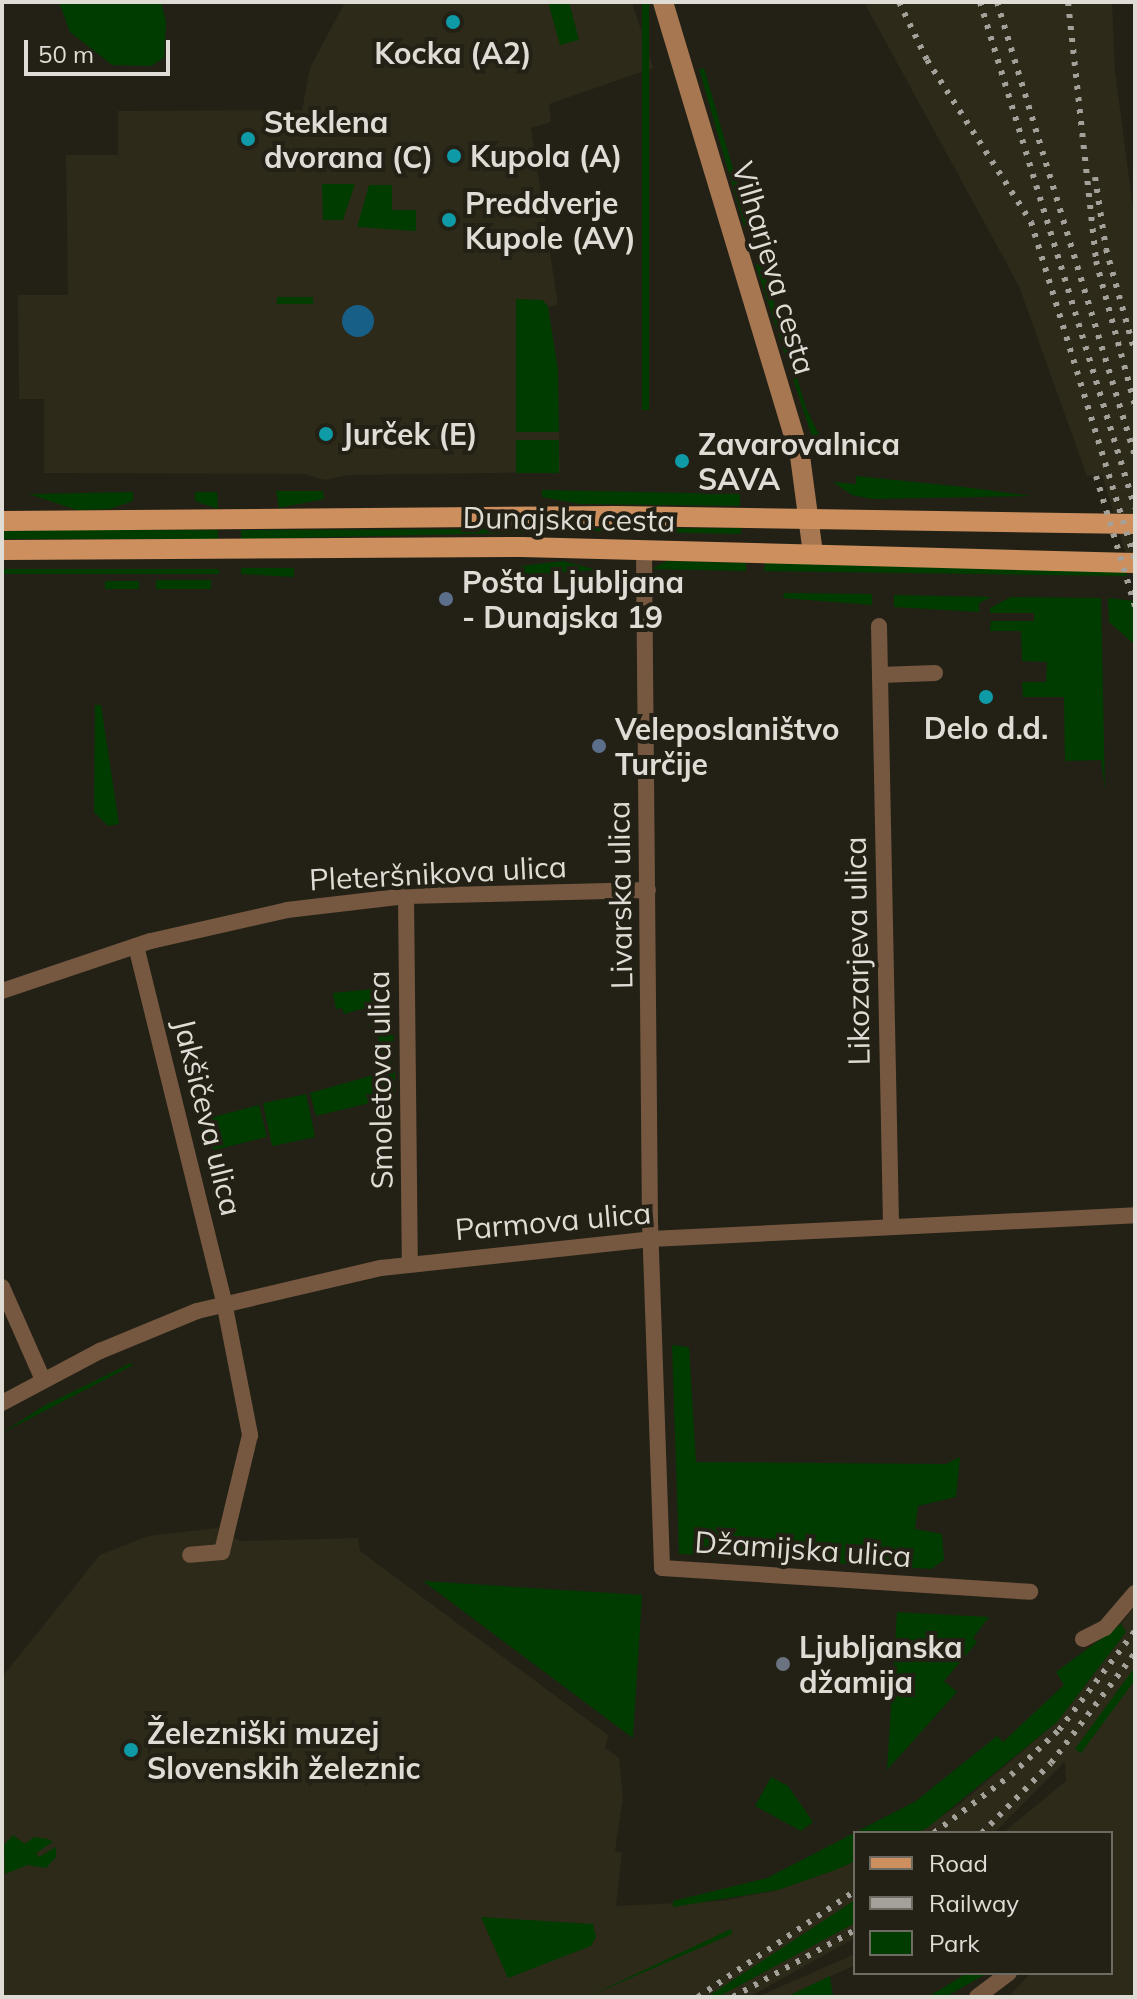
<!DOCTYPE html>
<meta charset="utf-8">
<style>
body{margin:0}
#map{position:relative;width:1137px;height:1999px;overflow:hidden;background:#232116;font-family:Mulish,sans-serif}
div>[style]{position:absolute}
.built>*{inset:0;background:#2e2a19}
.green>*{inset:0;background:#003c00;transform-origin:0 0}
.water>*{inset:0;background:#185f88}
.round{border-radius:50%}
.minor>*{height:16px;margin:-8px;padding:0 8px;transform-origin:8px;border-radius:8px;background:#765841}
.secondary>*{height:20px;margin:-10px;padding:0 10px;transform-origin:10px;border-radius:10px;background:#a77751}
.primary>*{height:20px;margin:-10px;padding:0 10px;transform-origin:10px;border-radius:10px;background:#cc8f5d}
.rail>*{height:6px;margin-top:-3px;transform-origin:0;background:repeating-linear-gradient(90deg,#a3a199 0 4px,transparent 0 12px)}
.dots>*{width:22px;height:22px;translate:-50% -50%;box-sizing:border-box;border:4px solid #232116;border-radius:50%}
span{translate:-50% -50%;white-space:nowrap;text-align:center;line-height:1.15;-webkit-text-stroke:8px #232116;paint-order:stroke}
.poi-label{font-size:30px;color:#dedcd5;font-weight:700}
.left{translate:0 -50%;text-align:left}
.street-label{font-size:30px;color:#dedcd5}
.frame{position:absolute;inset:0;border:4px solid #dedcd5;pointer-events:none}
.legend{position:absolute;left:853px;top:1831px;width:260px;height:144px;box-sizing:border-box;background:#232116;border:2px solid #6e6c62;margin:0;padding:10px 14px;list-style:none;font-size:24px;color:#dedcd5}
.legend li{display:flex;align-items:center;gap:16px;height:40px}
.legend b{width:40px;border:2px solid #6e6c62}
.scale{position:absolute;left:24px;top:40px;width:146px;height:36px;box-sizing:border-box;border:4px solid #dedcd5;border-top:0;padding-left:10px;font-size:24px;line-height:28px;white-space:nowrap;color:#dedcd5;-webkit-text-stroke:6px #232116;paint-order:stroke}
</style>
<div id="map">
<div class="built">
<i style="clip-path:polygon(345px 2px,632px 2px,653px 68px,549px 104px,551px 122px,531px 128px,558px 305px,548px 307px,558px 370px,560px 472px,348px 475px,325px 480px,304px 474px,44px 473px,44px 399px,19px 399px,18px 295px,68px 295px,66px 155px,118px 155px,118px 111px,302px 110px,310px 68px)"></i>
<i style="clip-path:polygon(864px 2px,1112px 2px,1115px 71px,1135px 224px,1135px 584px,1102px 475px,1087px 476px,1019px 286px)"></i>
<i style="clip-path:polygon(217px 1528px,240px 1541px,358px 1538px,360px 1551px,608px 1735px,605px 1748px,619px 1758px,623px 1798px,615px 1851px,622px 1853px,616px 1906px,722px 1901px,778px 1890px,855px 1861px,855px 1938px,749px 1997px,2px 1997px,2px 1677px,100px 1555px,148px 1536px)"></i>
<i style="clip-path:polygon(1135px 1606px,1135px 1997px,1008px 1997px,1031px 1973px,1111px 1973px,1111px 1833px,1003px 1833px,1066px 1781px,1065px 1761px,994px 1833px,916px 1833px,959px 1805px,1057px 1722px,1126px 1632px,1121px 1624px)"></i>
<i style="clip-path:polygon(855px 1954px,855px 1965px,786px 1997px,757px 1997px)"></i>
</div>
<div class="green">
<i style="clip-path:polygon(59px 2px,161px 2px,166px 22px,164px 58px,151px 66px,112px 65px,70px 32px)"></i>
<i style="clip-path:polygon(548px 2px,569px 2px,579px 40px,560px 45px)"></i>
<i style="left:642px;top:2px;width:7px;height:408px"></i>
<i style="left:704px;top:68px;width:163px;height:5px;rotate:74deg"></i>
<i style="clip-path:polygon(322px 184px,355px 184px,343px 220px,323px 220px)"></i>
<i style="clip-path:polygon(369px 185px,392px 185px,392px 210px,416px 210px,416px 231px,357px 227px)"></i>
<i style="clip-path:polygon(759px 253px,806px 408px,827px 452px,819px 458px,756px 266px)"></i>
<i style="left:277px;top:297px;width:36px;height:7px"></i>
<i style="clip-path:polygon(516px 299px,543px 300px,548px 307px,558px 370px,559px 432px,516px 432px)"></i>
<i style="left:516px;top:440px;width:43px;height:33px"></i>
<i style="clip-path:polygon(856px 476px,964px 487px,1032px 496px,872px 499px,852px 495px,833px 482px,856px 484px)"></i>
<i style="clip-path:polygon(542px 490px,740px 494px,740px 506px,580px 504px,542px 497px)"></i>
<i style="clip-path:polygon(276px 491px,323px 491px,324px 499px,279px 508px)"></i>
<i style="clip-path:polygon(133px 492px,133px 501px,110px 509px,77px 510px,29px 494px)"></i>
<i style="clip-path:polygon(195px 492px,217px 492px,218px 509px,195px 501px)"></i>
<i style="clip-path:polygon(741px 528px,741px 534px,593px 531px,241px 539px,241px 530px)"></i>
<i style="left:218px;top:530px;width:9px;height:216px;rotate:90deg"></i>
<i style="clip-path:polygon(563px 561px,597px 570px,522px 575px,521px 566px)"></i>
<i style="clip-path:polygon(667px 561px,746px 563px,746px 571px,652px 569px)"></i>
<i style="clip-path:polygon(765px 563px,1126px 572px,1127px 576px,764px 571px)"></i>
<i style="clip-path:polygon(241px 568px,294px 568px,294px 577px,241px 574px)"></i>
<i style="left:219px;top:569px;width:5px;height:217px;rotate:90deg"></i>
<i style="left:156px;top:580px;width:55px;height:9px"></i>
<i style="left:105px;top:581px;width:34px;height:8px"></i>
<i style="clip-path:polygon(784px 593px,872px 594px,872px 605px,783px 598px)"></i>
<i style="clip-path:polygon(894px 595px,991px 597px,979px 603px,979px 612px,894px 607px)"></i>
<i style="clip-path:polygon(1011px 597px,1101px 598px,1105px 790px,1101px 760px,1065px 761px,1064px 697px,1023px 697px,1022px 682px,1046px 682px,1047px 662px,1022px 661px,1021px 631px,990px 631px,991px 621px,1034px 621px,1034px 613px,990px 613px,990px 608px)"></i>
<i style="clip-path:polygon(1108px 598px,1135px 601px,1135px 645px,1109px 622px)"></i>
<i style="clip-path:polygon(95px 705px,101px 705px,119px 824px,108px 826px,94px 812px)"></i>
<i style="clip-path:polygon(374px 989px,376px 1005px,344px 1014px,342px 1008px,336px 1009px,333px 993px)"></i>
<i style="clip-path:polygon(373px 1024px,394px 1036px,391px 1063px,383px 1062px,378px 1037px,369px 1025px)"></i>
<i style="clip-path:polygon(395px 1069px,395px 1097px,316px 1116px,310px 1093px)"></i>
<i style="left:306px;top:1094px;width:44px;height:44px;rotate:78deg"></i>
<i style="clip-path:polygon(259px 1105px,267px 1137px,214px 1150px,201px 1131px,198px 1121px)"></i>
<i style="clip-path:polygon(672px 1345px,689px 1347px,696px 1462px,946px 1464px,960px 1457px,956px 1497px,918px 1506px,915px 1529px,942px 1534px,944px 1560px,931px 1569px,679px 1554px)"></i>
<i style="clip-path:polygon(131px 1363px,133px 1365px,2px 1433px,42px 1407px)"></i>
<i style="clip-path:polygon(423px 1581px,642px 1595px,633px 1738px,614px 1724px)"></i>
<i style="clip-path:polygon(897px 1612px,989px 1617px,973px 1638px,977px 1642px,944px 1681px,957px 1692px,887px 1770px)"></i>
<i style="clip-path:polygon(1121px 1624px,1126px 1632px,1057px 1722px,927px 1828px,916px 1833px,855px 1833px,855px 1861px,838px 1869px,778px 1890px,673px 1907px,673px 1901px,767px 1878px,916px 1801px,997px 1736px,1003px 1742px,1064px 1685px,1056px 1672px)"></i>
<i style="clip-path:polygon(1135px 1667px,1135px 1680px,1081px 1753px,1075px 1749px)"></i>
<i style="clip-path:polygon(771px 1777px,788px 1786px,813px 1822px,801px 1831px,755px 1806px)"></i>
<i style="clip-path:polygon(13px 1835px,25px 1844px,34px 1837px,48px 1839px,53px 1842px,36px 1853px,39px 1857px,56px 1847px,56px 1857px,46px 1868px,28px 1865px,5px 1874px,4px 1845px)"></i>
<i style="clip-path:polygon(855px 1900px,855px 1923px,718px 1997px,707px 1997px)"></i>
<i style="clip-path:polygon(481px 1917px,593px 1924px,596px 1937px,591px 1946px,508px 1978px)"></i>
<i style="clip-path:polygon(731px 1929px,732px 1934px,587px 1997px,640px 1972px)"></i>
<i style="clip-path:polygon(967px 1973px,988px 1973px,945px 1997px,928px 1997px)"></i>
<i style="clip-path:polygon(830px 1976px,833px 1997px,786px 1997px)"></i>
</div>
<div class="water">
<i class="round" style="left:342px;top:305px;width:32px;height:32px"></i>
</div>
<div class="minor">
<i style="left:644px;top:551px;width:672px;rotate:89.49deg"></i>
<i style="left:650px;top:1223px;width:345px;rotate:88deg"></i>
<i style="left:662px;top:1568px;width:369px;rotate:3.7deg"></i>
<i style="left:879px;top:626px;width:600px;rotate:88.85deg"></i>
<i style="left:880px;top:675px;width:55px;rotate:-2.1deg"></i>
<i style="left:406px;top:896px;width:368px;rotate:89.4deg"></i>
<i style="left:136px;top:946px;width:367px;rotate:76.1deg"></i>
<i style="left:224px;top:1302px;width:136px;rotate:78.9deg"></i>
<i style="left:250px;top:1435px;width:120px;rotate:103.5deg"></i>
<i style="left:222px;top:1552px;width:32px;rotate:175deg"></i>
<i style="left:2px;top:991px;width:157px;rotate:-18.6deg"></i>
<i style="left:151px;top:941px;width:139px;rotate:-12.8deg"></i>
<i style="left:287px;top:910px;width:120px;rotate:-6.7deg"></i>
<i style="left:406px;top:896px;width:242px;rotate:-1.4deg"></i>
<i style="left:2px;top:1287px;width:102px;rotate:66.2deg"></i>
<i style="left:2px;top:1403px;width:111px;rotate:-28deg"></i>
<i style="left:100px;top:1351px;width:105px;rotate:-22.4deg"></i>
<i style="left:197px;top:1311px;width:189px;rotate:-13.2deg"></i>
<i style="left:381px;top:1268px;width:272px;rotate:-6.1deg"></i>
<i style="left:651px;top:1239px;width:485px;rotate:-2.8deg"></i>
<i style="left:1083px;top:1639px;width:25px;rotate:-27deg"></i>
<i style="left:1105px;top:1628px;width:46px;rotate:-49.4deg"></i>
<i style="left:977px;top:1997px;width:40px;rotate:-37deg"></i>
</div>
<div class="secondary">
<i style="left:663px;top:2px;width:474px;rotate:73.2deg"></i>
<i style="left:800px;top:456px;width:99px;rotate:82.4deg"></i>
</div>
<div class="primary">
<i style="left:2px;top:521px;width:614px;rotate:-0.47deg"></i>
<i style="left:616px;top:516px;width:519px;rotate:0.88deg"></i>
<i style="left:2px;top:550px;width:520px;rotate:-0.33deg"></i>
<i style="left:522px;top:547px;width:613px;rotate:1.5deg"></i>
</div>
<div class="rail">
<i style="left:899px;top:2px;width:64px;rotate:64.2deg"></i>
<i style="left:927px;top:60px;width:193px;rotate:57.3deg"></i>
<i style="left:1031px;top:222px;width:354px;rotate:72.9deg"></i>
<i style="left:980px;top:2px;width:529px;rotate:72.97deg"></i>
<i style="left:997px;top:2px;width:474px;rotate:73.1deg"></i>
<i style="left:1068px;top:2px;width:261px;rotate:83.8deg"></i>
<i style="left:1096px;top:261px;width:150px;rotate:74.9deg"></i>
<i style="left:1095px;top:177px;width:73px;rotate:81.3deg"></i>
<i style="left:1106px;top:249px;width:108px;rotate:74.4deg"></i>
<i style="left:1096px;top:476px;width:136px;rotate:73.3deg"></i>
<i style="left:934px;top:1833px;width:96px;rotate:-37deg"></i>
<i style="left:1011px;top:1775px;width:66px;rotate:-43.2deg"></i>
<i style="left:1059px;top:1730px;width:125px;rotate:-52.5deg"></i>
<i style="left:982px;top:1833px;width:98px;rotate:-45.4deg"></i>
<i style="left:1051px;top:1763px;width:138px;rotate:-52.6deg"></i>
<i style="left:698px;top:1997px;width:189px;rotate:-34deg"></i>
<i style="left:733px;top:1997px;width:139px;rotate:-28.8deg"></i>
</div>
<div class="dots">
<i style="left:453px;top:22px;background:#0f9aa8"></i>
<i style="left:248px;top:139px;background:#0f9aa8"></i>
<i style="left:454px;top:156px;background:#0f9aa8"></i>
<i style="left:449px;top:220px;background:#0f9aa8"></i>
<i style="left:326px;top:434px;background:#0f9aa8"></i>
<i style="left:682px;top:461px;background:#0f9aa8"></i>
<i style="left:446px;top:599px;background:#5c6f8a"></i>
<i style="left:986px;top:697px;background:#0f9aa8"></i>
<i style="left:599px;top:746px;background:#5c6f8a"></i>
<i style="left:783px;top:1664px;background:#6b7280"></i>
<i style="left:131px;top:1750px;background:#0f9aa8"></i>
</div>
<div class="poi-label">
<span style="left:453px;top:53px">Kocka (A2)</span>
<span class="left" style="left:264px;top:139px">Steklena<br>dvorana (C)</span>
<span class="left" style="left:470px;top:156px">Kupola (A)</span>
<span class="left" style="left:465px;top:220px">Preddverje<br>Kupole (AV)</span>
<span class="left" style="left:342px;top:434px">Jurček (E)</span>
<span class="left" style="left:698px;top:461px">Zavarovalnica<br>SAVA</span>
<span class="left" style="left:462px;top:599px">Pošta Ljubljana<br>- Dunajska 19</span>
<span style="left:986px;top:728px">Delo d.d.</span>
<span class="left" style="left:615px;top:746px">Veleposlaništvo<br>Turčije</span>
<span class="left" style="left:799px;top:1664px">Ljubljanska<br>džamija</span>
<span class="left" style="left:147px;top:1750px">Železniški muzej<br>Slovenskih železnic</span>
</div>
<div class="street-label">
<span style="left:774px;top:268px;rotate:73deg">Vilharjeva cesta</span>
<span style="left:569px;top:519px;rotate:1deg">Dunajska cesta</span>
<span style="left:438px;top:873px;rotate:-3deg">Pleteršnikova ulica</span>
<span style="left:620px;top:895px;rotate:-91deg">Livarska ulica</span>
<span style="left:857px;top:951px;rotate:-91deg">Likozarjeva ulica</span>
<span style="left:380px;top:1080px;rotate:-91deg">Smoletova ulica</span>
<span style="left:208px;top:1117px;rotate:76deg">Jakšičeva ulica</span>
<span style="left:553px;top:1221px;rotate:-5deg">Parmova ulica</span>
<span style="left:803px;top:1549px;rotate:4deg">Džamijska ulica</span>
</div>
<div class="frame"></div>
<ul class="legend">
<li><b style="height:10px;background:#cc8f5d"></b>Road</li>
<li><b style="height:10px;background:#a3a199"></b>Railway</li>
<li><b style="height:22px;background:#003c00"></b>Park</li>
</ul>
<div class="scale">50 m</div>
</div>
